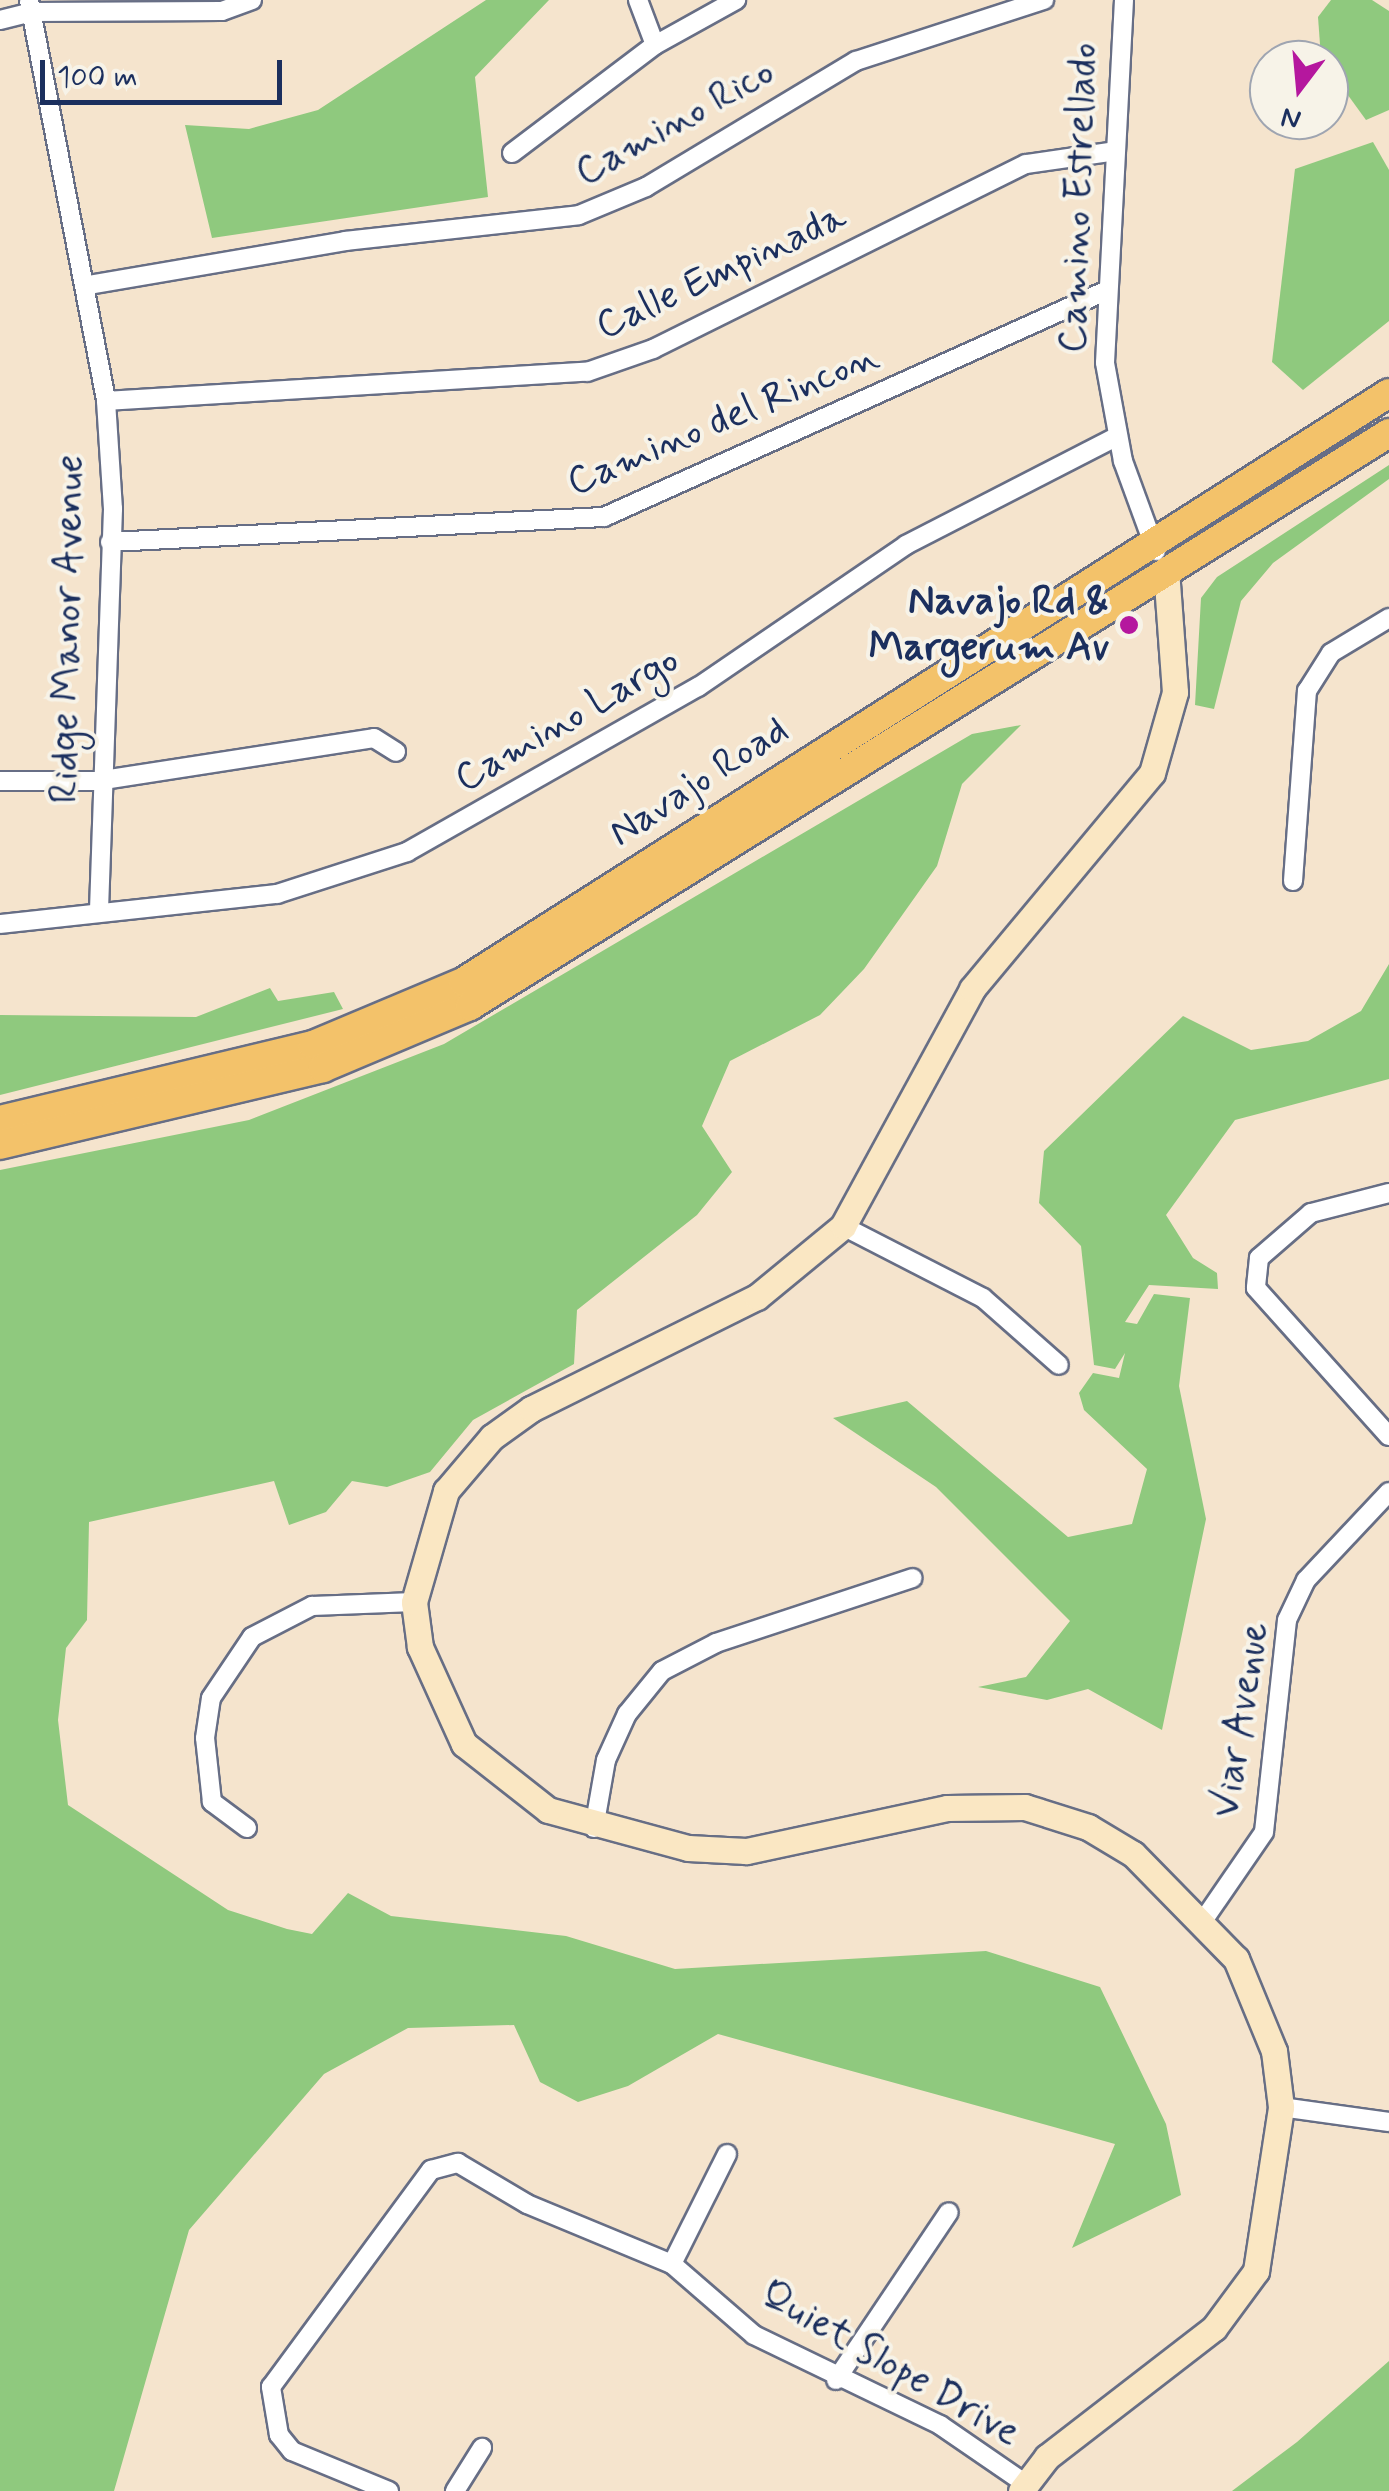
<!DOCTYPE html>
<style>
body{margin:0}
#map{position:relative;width:1389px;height:2491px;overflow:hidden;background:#f5e4cd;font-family:Mynerve,sans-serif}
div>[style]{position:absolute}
.green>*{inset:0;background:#8fc97e}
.roads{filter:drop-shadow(2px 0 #676e85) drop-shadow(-2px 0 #676e85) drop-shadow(0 2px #676e85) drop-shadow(0 -2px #676e85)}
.street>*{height:18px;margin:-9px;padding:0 9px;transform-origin:9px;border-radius:9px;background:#fff}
.secondary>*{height:25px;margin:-12.5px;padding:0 12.5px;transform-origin:12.5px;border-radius:12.5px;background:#fae7c3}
.primary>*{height:28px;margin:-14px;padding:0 14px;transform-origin:14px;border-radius:14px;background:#f3c26a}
.dots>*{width:28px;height:28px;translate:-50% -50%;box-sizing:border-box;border:5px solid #f7f3e8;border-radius:50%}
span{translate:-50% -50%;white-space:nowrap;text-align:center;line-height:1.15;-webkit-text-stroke:8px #f7f3e8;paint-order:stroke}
.street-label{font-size:40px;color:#1b2f5e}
.poi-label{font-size:40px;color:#1b2f5e;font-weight:700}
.right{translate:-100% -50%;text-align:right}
.north{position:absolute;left:1249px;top:40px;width:100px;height:100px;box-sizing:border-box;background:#f7f3e8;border:2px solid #9fa5b1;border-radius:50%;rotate:196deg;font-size:28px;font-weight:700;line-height:40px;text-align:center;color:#1b2f5e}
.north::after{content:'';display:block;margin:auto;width:35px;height:45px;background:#b5179e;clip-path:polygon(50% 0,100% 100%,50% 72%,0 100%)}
.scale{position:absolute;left:40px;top:60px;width:242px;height:45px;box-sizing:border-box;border:5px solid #1b2f5e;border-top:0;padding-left:12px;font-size:30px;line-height:35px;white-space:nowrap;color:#1b2f5e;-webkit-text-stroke:8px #f7f3e8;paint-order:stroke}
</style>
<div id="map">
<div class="green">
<i style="clip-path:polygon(486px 0,549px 0,475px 77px,488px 197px,212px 238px,185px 125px,249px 129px,318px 110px)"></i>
<i style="clip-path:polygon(1331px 0,1372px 0,1389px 11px,1389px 110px,1366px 120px,1321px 58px,1318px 17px)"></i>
<i style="clip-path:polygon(1373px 142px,1389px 170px,1389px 321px,1303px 390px,1272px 362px,1295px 169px)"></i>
<i style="clip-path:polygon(1389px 465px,1389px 479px,1273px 563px,1241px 601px,1214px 709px,1195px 705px,1201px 598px,1217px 577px)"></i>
<i style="clip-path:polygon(1021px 725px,962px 784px,937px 866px,864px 969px,820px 1015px,730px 1061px,702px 1126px,732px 1172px,697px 1215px,577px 1310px,574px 1364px,473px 1420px,430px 1472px,387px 1487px,352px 1481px,326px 1512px,289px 1525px,274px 1481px,89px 1522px,87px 1620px,66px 1648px,58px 1720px,68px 1805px,228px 1910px,287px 1929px,312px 1934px,348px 1893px,391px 1916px,566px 1936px,675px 1969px,986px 1951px,1100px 1987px,1166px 2124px,1181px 2195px,1072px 2248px,1115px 2144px,718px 2034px,628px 2086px,578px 2102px,540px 2082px,514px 2025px,408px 2028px,324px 2074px,189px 2230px,114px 2491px,0 2491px,0 1170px,249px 1120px,444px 1044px,972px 734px)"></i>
<i style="clip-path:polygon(1389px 964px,1389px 1079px,1235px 1120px,1166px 1215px,1193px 1258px,1217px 1273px,1218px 1289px,1149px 1285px,1125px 1322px,1137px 1324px,1154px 1294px,1190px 1298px,1179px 1386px,1206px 1519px,1162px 1730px,1088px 1689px,1047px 1700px,978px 1687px,1026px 1677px,1070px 1621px,936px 1487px,833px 1418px,907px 1401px,1068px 1537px,1132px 1524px,1147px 1469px,1084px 1410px,1079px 1393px,1093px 1373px,1119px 1378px,1125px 1353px,1115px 1369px,1094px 1365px,1081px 1246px,1039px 1203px,1044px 1151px,1183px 1016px,1251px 1050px,1308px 1041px,1361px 1011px)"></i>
<i style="clip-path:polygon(270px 988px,278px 1001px,334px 992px,343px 1009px,0 1095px,0 1015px,196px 1017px)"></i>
<i style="clip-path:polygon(1389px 2361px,1389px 2491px,1232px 2491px,1297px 2442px)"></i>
</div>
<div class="roads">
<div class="street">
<i style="left:29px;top:0;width:408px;rotate:79.1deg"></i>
<i style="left:106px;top:401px;width:108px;rotate:86.3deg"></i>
<i style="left:113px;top:509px;width:399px;rotate:92deg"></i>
<i style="left:638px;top:0;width:48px;rotate:69.3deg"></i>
<i style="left:1124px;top:0;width:363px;rotate:93deg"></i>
<i style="left:1105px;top:363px;width:100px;rotate:79.6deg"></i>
<i style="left:1123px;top:461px;width:96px;rotate:69.9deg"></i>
<i style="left:0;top:20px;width:32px;rotate:-14deg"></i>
<i style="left:31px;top:12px;width:191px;rotate:-0.3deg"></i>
<i style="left:222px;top:11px;width:32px;rotate:-20deg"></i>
<i style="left:512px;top:153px;width:179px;rotate:-37.1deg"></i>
<i style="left:655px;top:45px;width:93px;rotate:-29.1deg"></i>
<i style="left:88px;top:285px;width:261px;rotate:-9.7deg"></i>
<i style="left:345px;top:241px;width:235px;rotate:-6.3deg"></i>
<i style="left:579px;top:215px;width:73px;rotate:-22.7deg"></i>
<i style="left:646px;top:187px;width:245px;rotate:-31deg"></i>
<i style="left:856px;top:61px;width:198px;rotate:-18deg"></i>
<i style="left:106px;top:401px;width:482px;rotate:-3.5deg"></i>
<i style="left:587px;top:372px;width:70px;rotate:-19.2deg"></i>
<i style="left:653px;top:349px;width:416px;rotate:-26.4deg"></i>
<i style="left:1026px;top:164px;width:84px;rotate:-8.2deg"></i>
<i style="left:110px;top:542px;width:495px;rotate:-2.9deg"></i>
<i style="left:604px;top:517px;width:547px;rotate:-24.27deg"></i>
<i style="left:0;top:781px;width:97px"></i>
<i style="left:97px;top:781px;width:280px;rotate:-8.8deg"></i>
<i style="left:374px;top:738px;width:26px;rotate:32deg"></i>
<i style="left:1293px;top:881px;width:191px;rotate:-85.8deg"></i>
<i style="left:1307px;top:691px;width:45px;rotate:-57.7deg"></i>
<i style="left:1331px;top:653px;width:68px;rotate:-31.1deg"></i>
<i style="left:0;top:924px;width:279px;rotate:-6.2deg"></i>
<i style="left:277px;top:894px;width:137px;rotate:-17.9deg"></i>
<i style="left:407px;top:852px;width:335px;rotate:-29.6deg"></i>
<i style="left:698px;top:687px;width:252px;rotate:-34.3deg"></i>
<i style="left:906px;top:545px;width:238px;rotate:-27.2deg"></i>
<i style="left:1389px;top:1193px;width:81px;rotate:165.6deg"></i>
<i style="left:1311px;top:1213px;width:69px;rotate:139.1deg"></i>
<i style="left:1259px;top:1258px;width:30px;rotate:96deg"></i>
<i style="left:1256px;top:1288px;width:199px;rotate:48.1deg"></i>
<i style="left:843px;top:1226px;width:157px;rotate:27.2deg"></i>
<i style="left:983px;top:1298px;width:101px;rotate:41.4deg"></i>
<i style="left:247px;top:1828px;width:44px;rotate:-143.4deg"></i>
<i style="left:212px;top:1802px;width:64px;rotate:-96.2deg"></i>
<i style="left:205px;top:1738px;width:40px;rotate:-81.5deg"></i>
<i style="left:211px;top:1698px;width:73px;rotate:-56.1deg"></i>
<i style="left:252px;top:1637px;width:68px;rotate:-27.3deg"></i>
<i style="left:312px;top:1606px;width:102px;rotate:-2.2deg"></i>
<i style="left:594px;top:1828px;width:69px;rotate:-80deg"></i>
<i style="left:606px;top:1760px;width:51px;rotate:-65.5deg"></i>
<i style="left:627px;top:1714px;width:55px;rotate:-50.9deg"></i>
<i style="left:662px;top:1671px;width:61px;rotate:-27.4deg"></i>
<i style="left:716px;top:1643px;width:207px;rotate:-18.3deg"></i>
<i style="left:1205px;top:1918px;width:104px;rotate:-55.5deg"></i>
<i style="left:1264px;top:1832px;width:213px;rotate:-83.8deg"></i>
<i style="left:1287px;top:1620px;width:44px;rotate:-64.6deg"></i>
<i style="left:1306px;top:1580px;width:121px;rotate:-46.7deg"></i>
<i style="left:1281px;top:2107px;width:109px;rotate:7.9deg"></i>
<i style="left:672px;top:2264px;width:123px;rotate:-63.4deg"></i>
<i style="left:836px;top:2380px;width:202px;rotate:-56.1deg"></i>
<i style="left:389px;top:2491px;width:105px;rotate:-157.6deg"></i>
<i style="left:292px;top:2451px;width:21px;rotate:-129deg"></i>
<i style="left:279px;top:2435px;width:49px;rotate:-99.5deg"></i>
<i style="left:271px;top:2387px;width:270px;rotate:-53.6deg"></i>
<i style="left:431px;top:2170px;width:28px;rotate:-15deg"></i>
<i style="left:458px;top:2163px;width:80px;rotate:30.7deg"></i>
<i style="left:527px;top:2204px;width:157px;rotate:22.5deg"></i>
<i style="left:672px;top:2264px;width:108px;rotate:40.9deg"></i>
<i style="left:754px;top:2335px;width:207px;rotate:25.8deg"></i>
<i style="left:940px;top:2425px;width:104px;rotate:34.5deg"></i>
<i style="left:455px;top:2491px;width:51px;rotate:-57.9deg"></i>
</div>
<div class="secondary">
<i style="left:1021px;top:2491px;width:43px;rotate:-52.6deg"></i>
<i style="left:1047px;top:2457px;width:211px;rotate:-37.7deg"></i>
<i style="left:1214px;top:2328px;width:71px;rotate:-53.6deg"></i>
<i style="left:1256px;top:2271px;width:166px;rotate:-81.3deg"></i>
<i style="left:1281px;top:2107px;width:56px;rotate:-97.1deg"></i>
<i style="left:1274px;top:2051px;width:100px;rotate:-112.4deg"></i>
<i style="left:1236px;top:1959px;width:147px;rotate:-134.4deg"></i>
<i style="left:1133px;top:1854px;width:52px;rotate:-149deg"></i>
<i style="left:1088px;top:1827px;width:66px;rotate:-162.4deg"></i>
<i style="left:1025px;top:1807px;width:78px;rotate:179.3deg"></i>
<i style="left:947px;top:1808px;width:206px;rotate:167.9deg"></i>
<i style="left:746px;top:1851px;width:58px;rotate:-177deg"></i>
<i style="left:688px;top:1848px;width:145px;rotate:-164.8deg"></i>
<i style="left:548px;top:1810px;width:107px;rotate:-141.8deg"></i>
<i style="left:464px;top:1744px;width:107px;rotate:-114.4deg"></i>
<i style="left:420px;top:1647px;width:45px;rotate:-97.6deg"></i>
<i style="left:414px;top:1602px;width:116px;rotate:-73.9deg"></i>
<i style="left:446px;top:1491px;width:71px;rotate:-49.6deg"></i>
<i style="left:492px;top:1437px;width:48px;rotate:-35.7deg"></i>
<i style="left:531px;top:1409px;width:252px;rotate:-26.4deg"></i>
<i style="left:757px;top:1297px;width:112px;rotate:-39.5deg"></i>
<i style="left:843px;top:1226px;width:270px;rotate:-61.4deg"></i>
<i style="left:972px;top:989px;width:281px;rotate:-50.2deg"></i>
<i style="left:1152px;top:773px;width:84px;rotate:-74.1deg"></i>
<i style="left:1175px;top:692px;width:123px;rotate:-94.2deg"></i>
</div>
<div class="primary">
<i style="left:0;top:1120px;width:322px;rotate:-13.5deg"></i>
<i style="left:313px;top:1045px;width:163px;rotate:-22.8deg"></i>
<i style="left:463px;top:982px;width:1097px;rotate:-32.46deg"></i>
<i style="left:0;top:1145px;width:332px;rotate:-13.4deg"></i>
<i style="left:323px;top:1068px;width:160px;rotate:-22.9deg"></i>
<i style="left:470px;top:1006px;width:1083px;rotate:-31.94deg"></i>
</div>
</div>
<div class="dots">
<i style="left:1129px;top:625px;background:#b5179e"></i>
</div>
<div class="street-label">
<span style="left:675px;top:123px;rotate:-29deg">Camino Rico</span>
<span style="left:1079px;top:198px;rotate:-88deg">Camino Estrellado</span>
<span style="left:721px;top:272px;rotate:-25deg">Calle Empinada</span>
<span style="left:723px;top:420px;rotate:-23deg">Camino del Rincon</span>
<span style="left:68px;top:629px;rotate:-89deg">Ridge Manor Avenue</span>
<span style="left:567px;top:720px;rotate:-30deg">Camino Largo</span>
<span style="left:699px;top:782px;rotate:-33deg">Navajo Road</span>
<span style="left:1241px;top:1720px;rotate:-81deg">Viar Avenue</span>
<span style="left:890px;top:2364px;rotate:30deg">Quiet Slope Drive</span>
</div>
<div class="poi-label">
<span class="right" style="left:1109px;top:625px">Navajo Rd &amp;<br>Margerum Av</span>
</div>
<div class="north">N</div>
<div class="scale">100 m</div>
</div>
